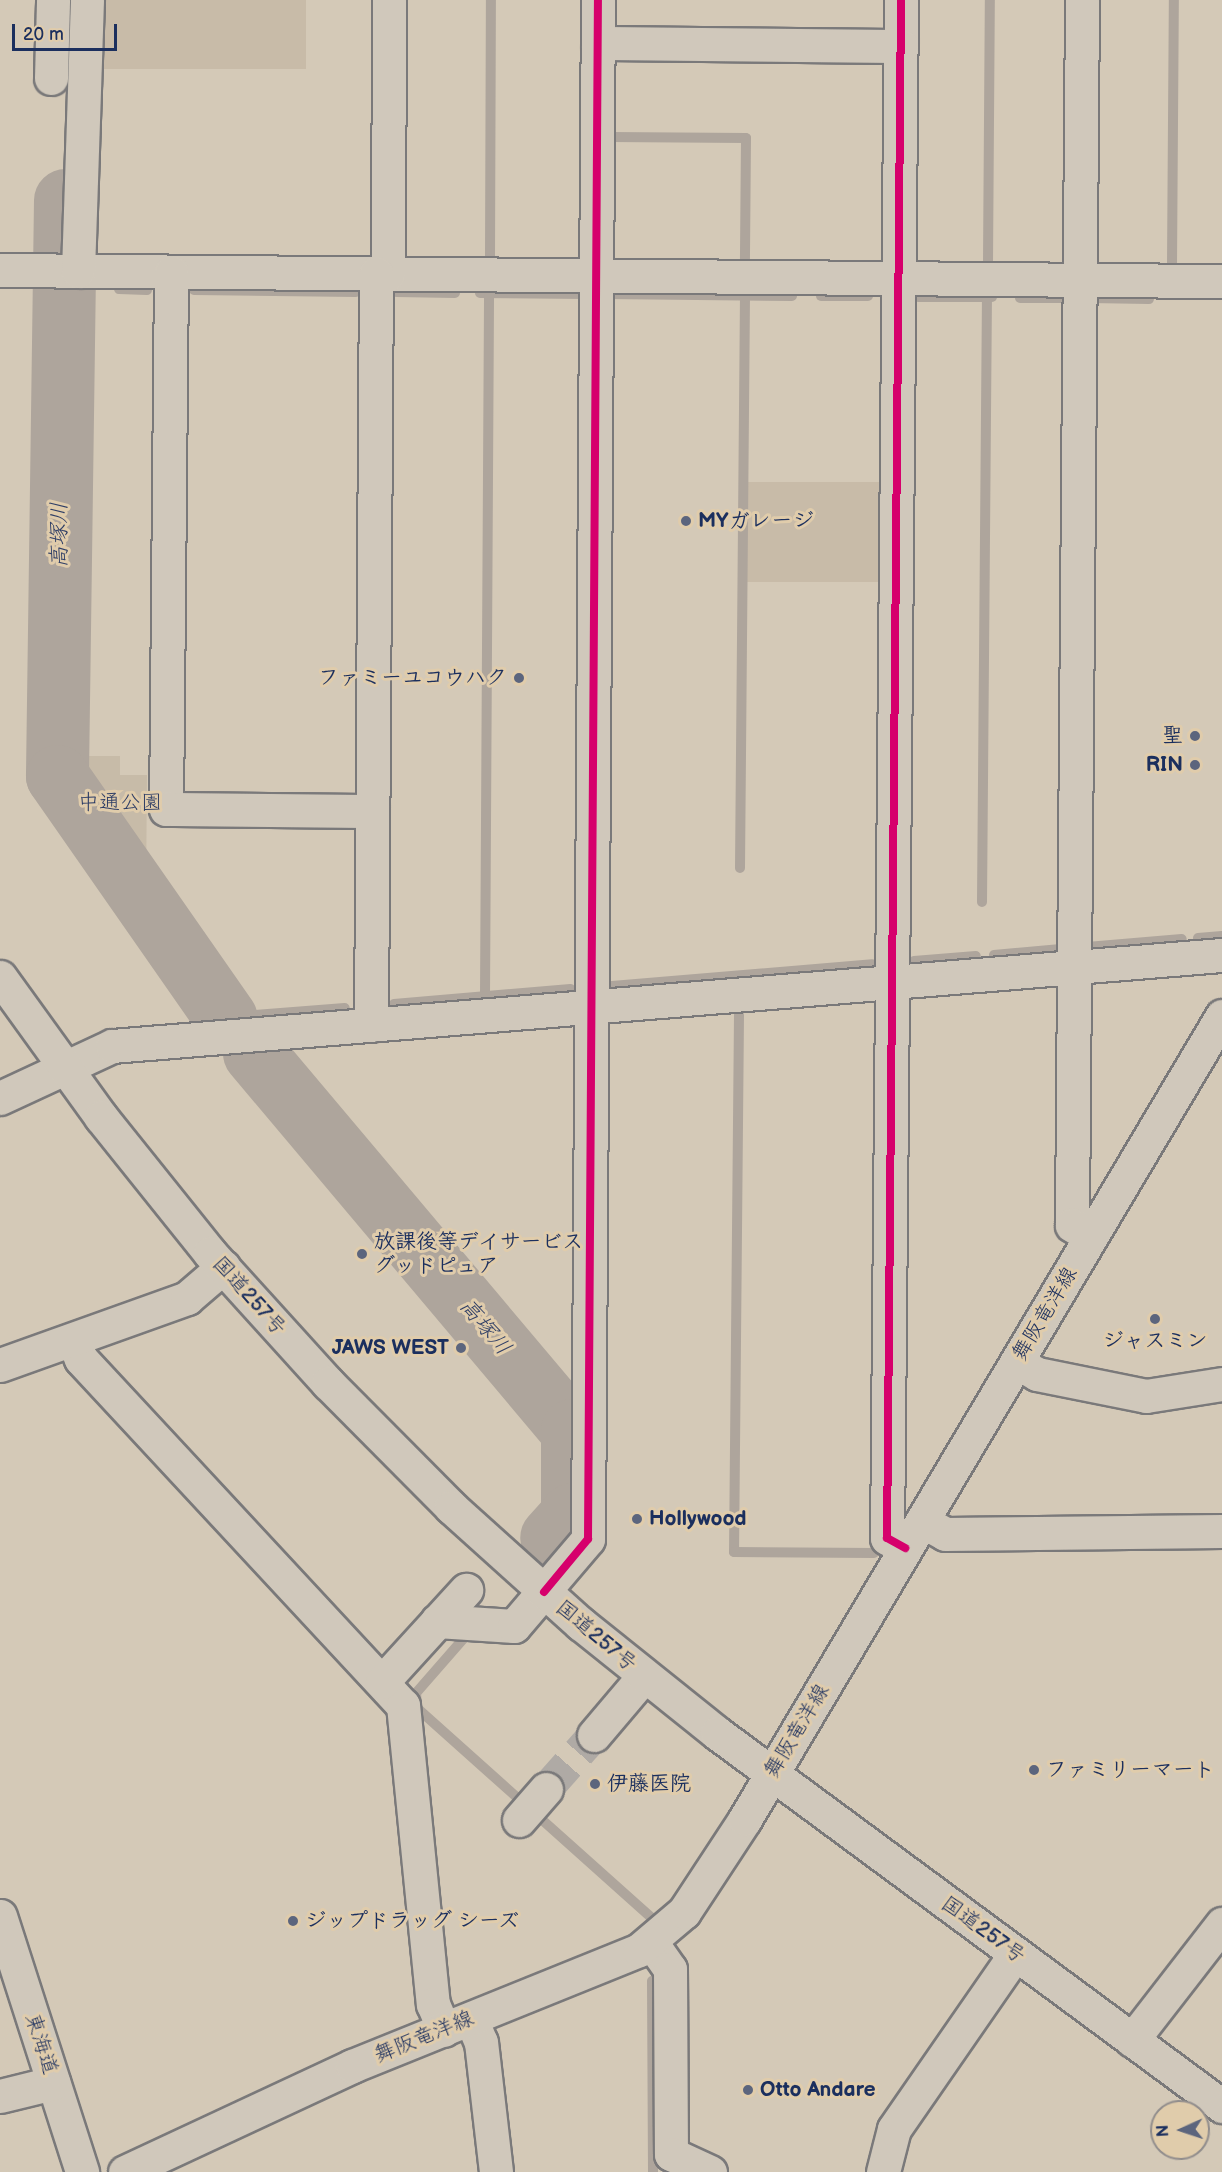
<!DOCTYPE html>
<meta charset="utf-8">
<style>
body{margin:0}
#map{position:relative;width:1222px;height:2172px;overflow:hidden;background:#d4c9b7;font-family:"Balsamiq Sans","Klee One",sans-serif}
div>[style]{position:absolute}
.built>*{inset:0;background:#c8bba8;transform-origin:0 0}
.green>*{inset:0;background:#c7bba8}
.stream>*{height:10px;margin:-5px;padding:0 5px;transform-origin:5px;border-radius:5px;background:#aea59c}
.river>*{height:63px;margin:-31.5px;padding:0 31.5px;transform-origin:31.5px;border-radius:31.5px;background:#aea59c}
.minor-tunnel>*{height:33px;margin-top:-16.5px;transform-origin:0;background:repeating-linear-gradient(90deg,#afaaa5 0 33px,transparent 0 49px)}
.roads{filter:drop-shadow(2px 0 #7a797a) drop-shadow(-2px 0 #7a797a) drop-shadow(0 2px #7a797a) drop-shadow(0 -2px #7a797a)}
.minor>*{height:33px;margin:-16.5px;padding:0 16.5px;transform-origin:16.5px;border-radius:16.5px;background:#d0c8bb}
.major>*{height:33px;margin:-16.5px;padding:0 16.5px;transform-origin:16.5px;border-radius:16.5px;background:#d0c8bb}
.highway>*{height:33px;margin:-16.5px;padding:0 16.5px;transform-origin:16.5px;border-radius:16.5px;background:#d0c8bb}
.cycleway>*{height:8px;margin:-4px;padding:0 4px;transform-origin:4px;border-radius:4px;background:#d6006c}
.dots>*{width:16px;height:16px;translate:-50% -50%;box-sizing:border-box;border:3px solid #e0ccab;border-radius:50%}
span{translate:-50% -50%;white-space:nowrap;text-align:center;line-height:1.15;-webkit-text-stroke:6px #e0ccab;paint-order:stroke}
.poi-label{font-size:21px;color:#1b2f5e;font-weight:700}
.left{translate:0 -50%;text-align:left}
.right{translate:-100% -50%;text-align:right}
.park-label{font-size:21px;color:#2c3c65}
.street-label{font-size:21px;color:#1b2f5e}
.water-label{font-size:22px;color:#2e3e66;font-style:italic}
.north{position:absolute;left:1150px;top:2100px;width:60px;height:60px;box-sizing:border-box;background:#e0ccab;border:2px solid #918d8c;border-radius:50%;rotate:267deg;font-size:16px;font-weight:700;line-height:24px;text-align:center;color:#1b2f5e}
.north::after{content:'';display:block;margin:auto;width:21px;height:27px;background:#5c657d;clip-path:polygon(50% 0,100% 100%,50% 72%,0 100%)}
.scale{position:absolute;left:12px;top:24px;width:105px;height:27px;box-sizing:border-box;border:3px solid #1b2f5e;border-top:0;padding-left:8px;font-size:18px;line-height:21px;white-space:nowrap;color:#1b2f5e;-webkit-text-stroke:4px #e0ccab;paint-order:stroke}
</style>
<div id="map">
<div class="built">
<i style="left:97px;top:0;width:209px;height:69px"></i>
<i style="left:746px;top:482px;width:140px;height:100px"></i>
</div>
<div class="green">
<i style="clip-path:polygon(66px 756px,120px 756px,120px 775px,147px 775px,146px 890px,65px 773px)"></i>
</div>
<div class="stream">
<i style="left:610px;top:127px;width:10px;rotate:90deg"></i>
<i style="left:610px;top:137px;width:136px;rotate:0.4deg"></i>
<i style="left:746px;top:138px;width:123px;rotate:90.5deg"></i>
<i style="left:490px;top:259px;width:259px;rotate:-89.8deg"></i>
<i style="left:988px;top:263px;width:263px;rotate:-89.6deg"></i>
<i style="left:1172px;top:265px;width:265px;rotate:-89.6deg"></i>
<i style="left:62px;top:289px;width:8px"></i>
<i style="left:119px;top:289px;width:28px;rotate:2deg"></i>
<i style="left:194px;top:290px;width:162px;rotate:0.7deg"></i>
<i style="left:397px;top:292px;width:58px;rotate:1deg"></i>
<i style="left:480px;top:293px;width:105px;rotate:0.5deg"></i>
<i style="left:606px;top:294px;width:186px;rotate:0.6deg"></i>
<i style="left:821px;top:296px;width:47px"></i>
<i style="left:918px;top:297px;width:74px"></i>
<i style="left:1020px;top:298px;width:49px"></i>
<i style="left:1090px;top:298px;width:59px;rotate:1deg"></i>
<i style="left:740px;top:868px;width:573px;rotate:-89.5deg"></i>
<i style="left:982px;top:902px;width:604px;rotate:-89.53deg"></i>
<i style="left:1198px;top:938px;width:24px;rotate:-5deg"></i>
<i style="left:1087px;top:947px;width:95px;rotate:-4.8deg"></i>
<i style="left:994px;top:955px;width:67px;rotate:-5.1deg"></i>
<i style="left:914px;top:961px;width:62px;rotate:-4.6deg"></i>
<i style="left:612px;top:986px;width:261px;rotate:-4.8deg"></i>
<i style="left:485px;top:996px;width:703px;rotate:-89.67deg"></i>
<i style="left:394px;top:1004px;width:177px;rotate:-4.9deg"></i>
<i style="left:255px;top:1015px;width:90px;rotate:-4.4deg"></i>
<i style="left:739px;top:1015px;width:537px;rotate:90.53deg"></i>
<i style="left:734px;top:1552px;width:140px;rotate:0.4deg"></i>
<i style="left:225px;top:1017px;width:6px"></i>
<i style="left:471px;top:1630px;width:84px;rotate:131.1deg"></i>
<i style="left:416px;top:1693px;width:15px;rotate:86deg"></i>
<i style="left:417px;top:1708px;width:315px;rotate:41.8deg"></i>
<i style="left:652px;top:1981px;width:191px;rotate:89.7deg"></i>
</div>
<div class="river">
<i style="left:65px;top:200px;width:576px;rotate:90.8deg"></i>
<i style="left:57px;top:776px;width:295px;rotate:55.1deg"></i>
<i style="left:254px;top:1053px;width:493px;rotate:49.9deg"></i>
<i style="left:572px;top:1430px;width:84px;rotate:90deg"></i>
<i style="left:572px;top:1514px;width:31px;rotate:132deg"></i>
</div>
<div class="minor-tunnel">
<i style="left:546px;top:1789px;width:72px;rotate:-48.4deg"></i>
</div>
<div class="roads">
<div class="minor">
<i style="left:901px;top:0;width:1538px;rotate:90.52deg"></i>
<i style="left:887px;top:1538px;width:21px;rotate:29deg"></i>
<i style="left:1082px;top:0;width:1225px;rotate:90.47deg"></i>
<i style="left:1072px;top:1225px;width:22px;rotate:32deg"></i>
<i style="left:598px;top:43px;width:303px;rotate:0.6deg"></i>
<i style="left:51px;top:78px;width:78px;rotate:-88.5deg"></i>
<i style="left:0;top:270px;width:1222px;rotate:0.52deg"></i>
<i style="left:78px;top:271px;width:271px;rotate:-88.1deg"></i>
<i style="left:171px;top:272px;width:537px;rotate:90.53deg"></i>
<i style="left:166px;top:809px;width:206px;rotate:0.6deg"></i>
<i style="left:388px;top:274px;width:274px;rotate:-89.8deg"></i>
<i style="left:371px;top:1025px;width:752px;rotate:-89.62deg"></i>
<i style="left:0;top:1098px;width:123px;rotate:-24.9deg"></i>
<i style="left:112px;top:1046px;width:1114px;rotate:-4.69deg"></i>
<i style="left:74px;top:1342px;width:18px;rotate:68deg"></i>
<i style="left:81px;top:1359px;width:473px;rotate:47.1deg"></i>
<i style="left:403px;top:1705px;width:301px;rotate:84.3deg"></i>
<i style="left:433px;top:2004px;width:28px;rotate:67deg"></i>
<i style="left:1017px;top:1362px;width:23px;rotate:31deg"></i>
<i style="left:1037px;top:1374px;width:111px;rotate:11.4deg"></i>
<i style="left:1146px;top:1396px;width:77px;rotate:-9deg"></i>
<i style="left:0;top:1365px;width:199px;rotate:-19.7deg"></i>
<i style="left:187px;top:1298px;width:48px;rotate:-40.7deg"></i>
<i style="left:922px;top:1521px;width:26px;rotate:29deg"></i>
<i style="left:945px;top:1534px;width:277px;rotate:-0.6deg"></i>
<i style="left:437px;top:1621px;width:77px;rotate:3.7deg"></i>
<i style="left:514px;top:1626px;width:114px;rotate:-49.6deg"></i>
<i style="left:588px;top:1539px;width:1539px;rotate:-89.63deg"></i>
<i style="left:382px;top:1682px;width:125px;rotate:-47.6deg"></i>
<i style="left:594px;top:1735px;width:77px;rotate:-49.7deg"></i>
<i style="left:519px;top:1820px;width:41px;rotate:-48.9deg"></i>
<i style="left:0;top:1916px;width:269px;rotate:72.2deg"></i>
<i style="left:651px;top:1942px;width:33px;rotate:55deg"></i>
<i style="left:670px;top:1969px;width:185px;rotate:89.7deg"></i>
<i style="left:671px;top:2154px;width:43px;rotate:24.8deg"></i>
<i style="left:471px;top:2019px;width:25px;rotate:67deg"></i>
<i style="left:481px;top:2042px;width:131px;rotate:83.4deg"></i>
<i style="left:1132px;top:2040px;width:147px;rotate:-52.2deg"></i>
<i style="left:0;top:2096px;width:55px;rotate:-13.8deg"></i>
<i style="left:883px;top:2172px;width:44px;rotate:-75.7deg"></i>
<i style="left:894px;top:2129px;width:213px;rotate:-55.3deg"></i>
</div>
<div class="major">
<i style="left:125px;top:2172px;width:251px;rotate:-25deg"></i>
<i style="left:352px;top:2066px;width:310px;rotate:-22deg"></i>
<i style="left:639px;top:1950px;width:59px;rotate:-40.2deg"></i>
<i style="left:684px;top:1912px;width:111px;rotate:-56.7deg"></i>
<i style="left:745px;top:1819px;width:934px;rotate:-59.29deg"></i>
</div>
<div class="highway">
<i style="left:0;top:977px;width:173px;rotate:54.2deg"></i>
<i style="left:101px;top:1117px;width:174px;rotate:51.3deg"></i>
<i style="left:210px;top:1253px;width:176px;rotate:47.8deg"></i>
<i style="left:328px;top:1383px;width:175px;rotate:45.2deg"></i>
<i style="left:451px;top:1507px;width:175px;rotate:42deg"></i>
<i style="left:581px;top:1624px;width:174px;rotate:38.7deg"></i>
<i style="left:717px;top:1733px;width:628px;rotate:36.45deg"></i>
</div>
</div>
<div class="cycleway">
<i style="left:901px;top:0;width:1538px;rotate:90.52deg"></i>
<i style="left:887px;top:1538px;width:21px;rotate:29deg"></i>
<i style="left:544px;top:1592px;width:69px;rotate:-50.3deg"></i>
<i style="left:588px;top:1539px;width:1539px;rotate:-89.63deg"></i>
</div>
<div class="dots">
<i style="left:686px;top:521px;background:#5c657d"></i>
<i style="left:519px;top:678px;background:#5c657d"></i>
<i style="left:1195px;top:736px;background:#5c657d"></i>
<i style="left:1195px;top:765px;background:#5c657d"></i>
<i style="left:362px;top:1254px;background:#5c657d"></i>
<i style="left:1155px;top:1319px;background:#5c657d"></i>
<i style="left:461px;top:1348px;background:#5c657d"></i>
<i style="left:637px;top:1519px;background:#5c657d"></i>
<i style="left:1034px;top:1770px;background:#5c657d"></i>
<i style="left:595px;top:1784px;background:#5c657d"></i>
<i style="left:293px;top:1921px;background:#5c657d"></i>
<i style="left:748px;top:2090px;background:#5c657d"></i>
</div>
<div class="poi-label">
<span class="left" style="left:698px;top:521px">MYガレージ</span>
<span class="right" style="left:507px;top:678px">ファミーユコウハク</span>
<span class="right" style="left:1183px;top:736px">聖</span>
<span class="right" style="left:1183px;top:765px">RIN</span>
<span class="left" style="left:374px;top:1254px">放課後等デイサービス<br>グッドピュア</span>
<span style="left:1155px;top:1341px">ジャスミン</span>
<span class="right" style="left:449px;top:1348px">JAWS WEST</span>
<span class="left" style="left:649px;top:1519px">Hollywood</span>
<span class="left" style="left:1046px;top:1770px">ファミリーマート</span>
<span class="left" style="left:607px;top:1784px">伊藤医院</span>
<span class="left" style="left:305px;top:1921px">ジップドラッグ シーズ</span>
<span class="left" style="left:760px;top:2090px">Otto Andare</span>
</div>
<div class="park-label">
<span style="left:120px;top:803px">中通公園</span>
</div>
<div class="street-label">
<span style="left:249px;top:1296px;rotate:48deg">国道257号</span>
<span style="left:1045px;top:1314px;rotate:-59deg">舞阪竜洋線</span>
<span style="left:596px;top:1636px;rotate:40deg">国道257号</span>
<span style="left:797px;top:1731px;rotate:-59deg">舞阪竜洋線</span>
<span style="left:983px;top:1930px;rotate:36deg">国道257号</span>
<span style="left:424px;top:2037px;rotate:-22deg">舞阪竜洋線</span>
<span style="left:41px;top:2044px;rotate:72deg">東海道</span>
</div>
<div class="water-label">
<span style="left:60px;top:535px;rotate:-90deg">高塚川</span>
<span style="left:485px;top:1327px;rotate:50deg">高塚川</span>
</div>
<div class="north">N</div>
<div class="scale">20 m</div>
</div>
